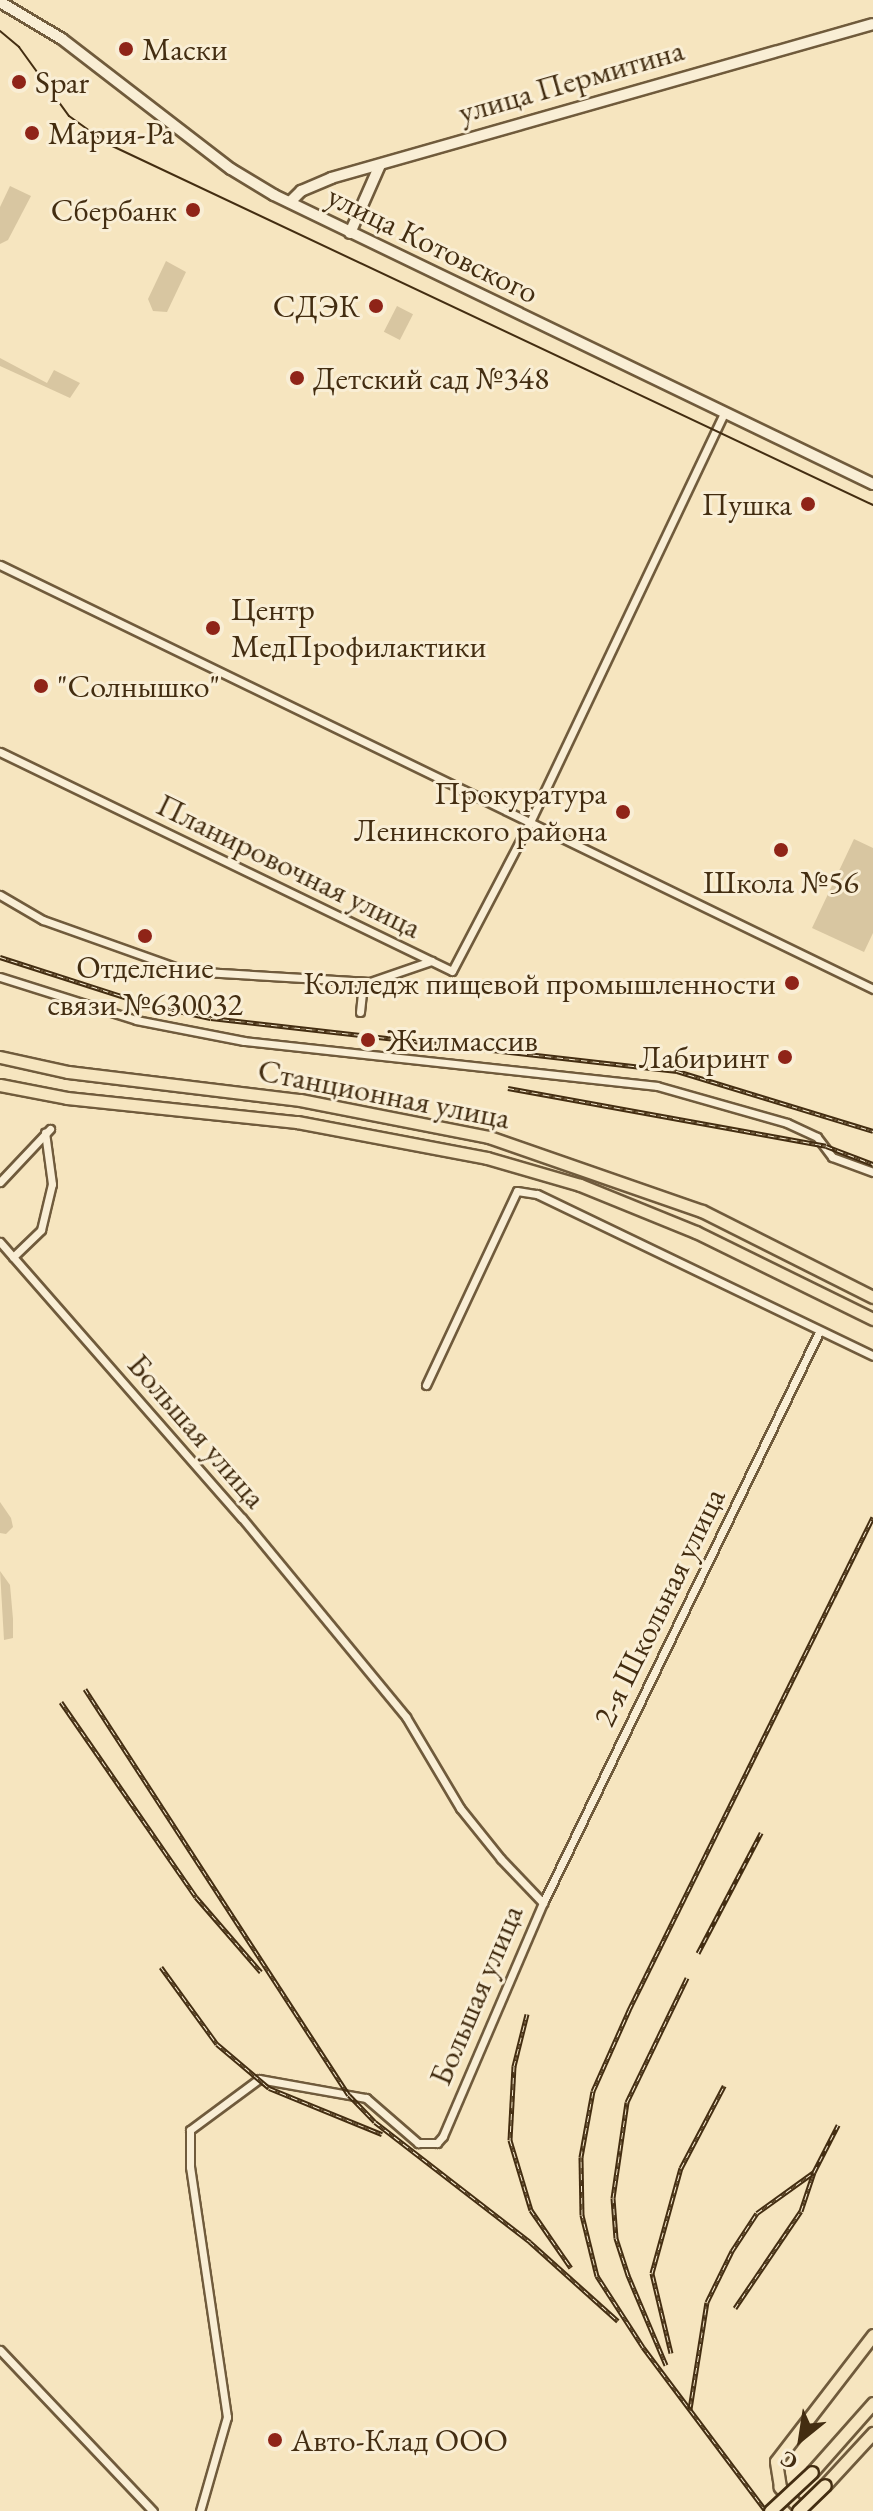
<!DOCTYPE html>
<meta charset="utf-8">
<style>
body{margin:0}
#map{position:relative;width:873px;height:2511px;overflow:hidden;background:#f6e5bf;font-family:"EB Garamond",serif}
div>[style]{position:absolute}
.green>*{inset:0;background:#d8c6a1;transform-origin:0 0}
.roads{filter:drop-shadow(2px 0 #705b3c) drop-shadow(-2px 0 #705b3c) drop-shadow(0 2px #705b3c) drop-shadow(0 -2px #705b3c)}
.street>*{height:7px;margin:-3.5px;padding:0 3.5px;transform-origin:3.5px;border-radius:3.5px;background:#f9eed5}
.secondary>*{height:10px;margin:-5px;padding:0 5px;transform-origin:5px;border-radius:5px;background:#f9eed5}
.primary>*{height:11px;margin:-5.5px;padding:0 5.5px;transform-origin:5.5px;border-radius:5.5px;background:#f6e5bf}
.tram>*{height:2px;margin:-1px;padding:0 1px;transform-origin:1px;border-radius:1px;background:#432d11}
.rail>*{height:5px;margin-top:-2.5px;transform-origin:0;background:repeating-linear-gradient(90deg,#f9eed5 0 6px,#432d11 0 12px);box-sizing:border-box;border-block:2px solid #432d11}
.bridges{filter:drop-shadow(2px 0 #432d11) drop-shadow(-2px 0 #432d11) drop-shadow(0 2px #432d11) drop-shadow(0 -2px #432d11)}
.primary-bridge>*{height:11px;margin:-5.5px;padding:0 5.5px;transform-origin:5.5px;border-radius:5.5px;background:#f6e5bf}
.dots>*{width:22px;height:22px;translate:-50% -50%;box-sizing:border-box;border:4px solid #f9eed5;border-radius:50%}
span{translate:-50% -50%;white-space:nowrap;text-align:center;line-height:1.15;-webkit-text-stroke:6px #f9eed5;paint-order:stroke}
.poi-label{font-size:32px;color:#432d11}
.left{translate:0 -50%;text-align:left}
.right{translate:-100% -50%;text-align:right}
.street-label{font-size:32px;color:#432d11}
.north{position:absolute;left:761px;top:2399px;width:80px;height:80px;-webkit-text-stroke:6px #f9eed5;paint-order:stroke;rotate:210deg;font-size:22px;font-weight:700;line-height:32px;text-align:center;color:#432d11}
.north::after{content:'';display:block;margin:auto;width:28px;height:36px;background:#432d11;clip-path:polygon(50% 0,100% 100%,50% 72%,0 100%)}
</style>
<div id="map">
<div class="green">
<i style="clip-path:polygon(10px 186px,31px 196px,8px 240px,0 244px,0 207px)"></i>
<i style="clip-path:polygon(166px 261px,186px 272px,167px 312px,153px 311px,148px 299px)"></i>
<i style="left:397px;top:306px;width:18px;height:29px;rotate:27deg"></i>
<i style="clip-path:polygon(0 358px,47px 383px,54px 370px,80px 383px,70px 398px,0 366px)"></i>
<i style="clip-path:polygon(854px 839px,873px 848px,873px 933px,864px 952px,812px 928px)"></i>
<i style="clip-path:polygon(0 1502px,11px 1518px,13px 1527px,6px 1534px,0 1533px)"></i>
<i style="clip-path:polygon(0 1571px,10px 1585px,13px 1619px,13px 1638px,4px 1640px)"></i>
</div>
<div class="roads">
<div class="street">
<i style="left:0;top:565px;width:971px;rotate:25.9deg"></i>
<i style="left:0;top:752px;width:502px;rotate:25.85deg"></i>
<i style="left:452px;top:971px;width:166px;rotate:-62.4deg"></i>
<i style="left:529px;top:824px;width:455px;rotate:-64.6deg"></i>
<i style="left:0;top:895px;width:50px;rotate:30.2deg"></i>
<i style="left:43px;top:920px;width:152px;rotate:19.6deg"></i>
<i style="left:186px;top:971px;width:184px;rotate:3.4deg"></i>
<i style="left:370px;top:982px;width:65px;rotate:-19deg"></i>
<i style="left:0;top:977px;width:143px;rotate:17.5deg"></i>
<i style="left:136px;top:1020px;width:110px;rotate:11deg"></i>
<i style="left:244px;top:1041px;width:415px;rotate:6.2deg"></i>
<i style="left:657px;top:1086px;width:135px;rotate:15.9deg"></i>
<i style="left:787px;top:1123px;width:33px;rotate:25deg"></i>
<i style="left:817px;top:1137px;width:25px;rotate:53deg"></i>
<i style="left:832px;top:1157px;width:44px;rotate:20.1deg"></i>
<i style="left:360px;top:1012px;width:30px;rotate:-84deg"></i>
<i style="left:0;top:1182px;width:73px;rotate:-46.7deg"></i>
<i style="left:0;top:1242px;width:367px;rotate:48.8deg"></i>
<i style="left:242px;top:1518px;width:258px;rotate:50.5deg"></i>
<i style="left:406px;top:1717px;width:106px;rotate:59.3deg"></i>
<i style="left:460px;top:1808px;width:65px;rotate:51.2deg"></i>
<i style="left:501px;top:1859px;width:61px;rotate:46.3deg"></i>
<i style="left:13px;top:1257px;width:39px;rotate:-44deg"></i>
<i style="left:41px;top:1230px;width:47px;rotate:-76.6deg"></i>
<i style="left:52px;top:1184px;width:52px;rotate:-97.7deg"></i>
<i style="left:426px;top:1385px;width:214px;rotate:-64.9deg"></i>
<i style="left:517px;top:1191px;width:20px;rotate:9deg"></i>
<i style="left:537px;top:1194px;width:373px;rotate:25.7deg"></i>
<i style="left:0;top:2350px;width:222px;rotate:46.5deg"></i>
<i style="left:200px;top:2511px;width:98px;rotate:-74deg"></i>
<i style="left:227px;top:2417px;width:253px;rotate:-98.4deg"></i>
<i style="left:190px;top:2167px;width:37px;rotate:-90deg"></i>
<i style="left:190px;top:2130px;width:86px;rotate:-36.5deg"></i>
<i style="left:259px;top:2079px;width:109px;rotate:10.1deg"></i>
<i style="left:366px;top:2098px;width:69px;rotate:40.9deg"></i>
<i style="left:418px;top:2143px;width:19px"></i>
<i style="left:437px;top:2143px;width:9px;rotate:-49deg"></i>
<i style="left:443px;top:2136px;width:254px;rotate:-66.8deg"></i>
<i style="left:543px;top:1903px;width:634px;rotate:-64.2deg"></i>
</div>
<div class="secondary">
<i style="left:0;top:2px;width:72px;rotate:30.8deg"></i>
<i style="left:62px;top:39px;width:213px;rotate:37.6deg"></i>
<i style="left:231px;top:169px;width:50px;rotate:31.2deg"></i>
<i style="left:274px;top:195px;width:665px;rotate:25.76deg"></i>
<i style="left:290px;top:202px;width:16px;rotate:-45deg"></i>
<i style="left:301px;top:191px;width:33px;rotate:-23deg"></i>
<i style="left:331px;top:178px;width:563px;rotate:-15.86deg"></i>
<i style="left:350px;top:233px;width:74px;rotate:-66.2deg"></i>
</div>
<div class="primary">
<i style="left:0;top:1057px;width:70px;rotate:12.4deg"></i>
<i style="left:68px;top:1072px;width:234px;rotate:6.9deg"></i>
<i style="left:300px;top:1100px;width:193px;rotate:11.1deg"></i>
<i style="left:489px;top:1137px;width:225px;rotate:19.2deg"></i>
<i style="left:702px;top:1211px;width:191px;rotate:26.7deg"></i>
<i style="left:0;top:1085px;width:68px;rotate:11deg"></i>
<i style="left:67px;top:1098px;width:231px;rotate:6deg"></i>
<i style="left:297px;top:1122px;width:193px;rotate:10.7deg"></i>
<i style="left:487px;top:1158px;width:97px;rotate:16.2deg"></i>
<i style="left:580px;top:1185px;width:125px;rotate:22.1deg"></i>
<i style="left:696px;top:1232px;width:197px;rotate:26.2deg"></i>
<i style="left:812px;top:2472px;width:92px;rotate:-48.5deg"></i>
<i style="left:825px;top:2485px;width:71px;rotate:-47.3deg"></i>
<i style="left:802px;top:2511px;width:33px;rotate:-133deg"></i>
<i style="left:780px;top:2487px;width:26px;rotate:-99deg"></i>
<i style="left:776px;top:2461px;width:159px;rotate:-52.4deg"></i>
</div>
</div>
<div class="tram">
<i style="left:0;top:31px;width:25px;rotate:40deg"></i>
<i style="left:19px;top:47px;width:85px;rotate:54.1deg"></i>
<i style="left:69px;top:116px;width:48px;rotate:35.7deg"></i>
<i style="left:108px;top:144px;width:846px;rotate:25.26deg"></i>
</div>
<div class="rail">
<i style="left:0;top:957px;width:153px;rotate:17.8deg"></i>
<i style="left:146px;top:1004px;width:66px;rotate:12.2deg"></i>
<i style="left:211px;top:1018px;width:469px;rotate:6.5deg"></i>
<i style="left:677px;top:1071px;width:205px;rotate:17deg"></i>
<i style="left:508px;top:1088px;width:323px;rotate:10.3deg"></i>
<i style="left:826px;top:1146px;width:50px;rotate:21deg"></i>
<i style="left:85px;top:1689px;width:484px;rotate:57deg"></i>
<i style="left:349px;top:2095px;width:37px;rotate:46deg"></i>
<i style="left:375px;top:2122px;width:196px;rotate:37.7deg"></i>
<i style="left:530px;top:2242px;width:118px;rotate:41.9deg"></i>
<i style="left:61px;top:1702px;width:237px;rotate:55.3deg"></i>
<i style="left:196px;top:1897px;width:99px;rotate:49.1deg"></i>
<i style="left:698px;top:1953px;width:136px;rotate:-62.3deg"></i>
<i style="left:161px;top:1967px;width:95px;rotate:54deg"></i>
<i style="left:217px;top:2044px;width:68px;rotate:40.2deg"></i>
<i style="left:269px;top:2088px;width:122px;rotate:22.2deg"></i>
<i style="left:527px;top:2014px;width:54px;rotate:104deg"></i>
<i style="left:514px;top:2066px;width:74px;rotate:93.1deg"></i>
<i style="left:510px;top:2140px;width:73px;rotate:73.3deg"></i>
<i style="left:531px;top:2210px;width:70px;rotate:55.4deg"></i>
<i style="left:735px;top:2308px;width:117px;rotate:-55.8deg"></i>
<i style="left:801px;top:2211px;width:41px;rotate:-71.6deg"></i>
<i style="left:671px;top:2353px;width:82px;rotate:-103.4deg"></i>
<i style="left:652px;top:2273px;width:109px;rotate:-74.6deg"></i>
<i style="left:681px;top:2168px;width:93px;rotate:-62.3deg"></i>
<i style="left:666px;top:2365px;width:98px;rotate:-112.9deg"></i>
<i style="left:628px;top:2275px;width:39px;rotate:-108deg"></i>
<i style="left:616px;top:2238px;width:40px;rotate:-94.3deg"></i>
<i style="left:613px;top:2198px;width:97px;rotate:-81.7deg"></i>
<i style="left:627px;top:2102px;width:138px;rotate:-64.2deg"></i>
<i style="left:690px;top:2409px;width:108px;rotate:-81deg"></i>
<i style="left:707px;top:2302px;width:57px;rotate:-63.9deg"></i>
<i style="left:732px;top:2251px;width:45px;rotate:-56.7deg"></i>
<i style="left:757px;top:2213px;width:70px;rotate:-35.7deg"></i>
<i style="left:814px;top:2172px;width:53px;rotate:-62.9deg"></i>
<i style="left:766px;top:2511px;width:205px;rotate:-126.9deg"></i>
<i style="left:643px;top:2347px;width:85px;rotate:-122.9deg"></i>
<i style="left:597px;top:2276px;width:63px;rotate:-103.8deg"></i>
<i style="left:582px;top:2215px;width:58px;rotate:-91deg"></i>
<i style="left:581px;top:2157px;width:67px;rotate:-79.7deg"></i>
<i style="left:593px;top:2091px;width:89px;rotate:-66deg"></i>
<i style="left:629px;top:2010px;width:550px;rotate:-63.67deg"></i>
</div>
<div class="bridges">
<div class="primary-bridge">
<i style="left:770px;top:2511px;width:57px;rotate:-42.9deg"></i>
<i style="left:798px;top:2511px;width:37px;rotate:-44deg"></i>
</div>
</div>
<div class="dots">
<i style="left:126px;top:49px;background:#8f2418"></i>
<i style="left:19px;top:82px;background:#8f2418"></i>
<i style="left:32px;top:133px;background:#8f2418"></i>
<i style="left:193px;top:210px;background:#8f2418"></i>
<i style="left:376px;top:306px;background:#8f2418"></i>
<i style="left:297px;top:378px;background:#8f2418"></i>
<i style="left:808px;top:504px;background:#8f2418"></i>
<i style="left:213px;top:628px;background:#8f2418"></i>
<i style="left:41px;top:686px;background:#8f2418"></i>
<i style="left:623px;top:812px;background:#8f2418"></i>
<i style="left:781px;top:850px;background:#8f2418"></i>
<i style="left:145px;top:936px;background:#8f2418"></i>
<i style="left:792px;top:983px;background:#8f2418"></i>
<i style="left:368px;top:1040px;background:#8f2418"></i>
<i style="left:785px;top:1057px;background:#8f2418"></i>
<i style="left:275px;top:2440px;background:#8f2418"></i>
</div>
<div class="poi-label">
<span class="left" style="left:142px;top:49px">Маски</span>
<span class="left" style="left:35px;top:82px">Spar</span>
<span class="left" style="left:48px;top:133px">Мария-Ра</span>
<span class="right" style="left:177px;top:210px">Сбербанк</span>
<span class="right" style="left:360px;top:306px">СДЭК</span>
<span class="left" style="left:313px;top:378px">Детский сад №348</span>
<span class="right" style="left:792px;top:504px">Пушка</span>
<span class="left" style="left:231px;top:628px">Центр<br>МедПрофилактики</span>
<span class="left" style="left:57px;top:686px">"Солнышко"</span>
<span class="right" style="left:607px;top:812px">Прокуратура<br>Ленинского района</span>
<span style="left:781px;top:882px">Школа №56</span>
<span style="left:145px;top:986px">Отделение<br>связи №630032</span>
<span class="right" style="left:776px;top:983px">Колледж пищевой промышленности</span>
<span class="left" style="left:386px;top:1040px">Жилмассив</span>
<span class="right" style="left:769px;top:1057px">Лабиринт</span>
<span class="left" style="left:291px;top:2440px">Авто-Клад ООО</span>
</div>
<div class="street-label">
<span style="left:571px;top:81px;rotate:-16deg">улица Пермитина</span>
<span style="left:433px;top:244px;rotate:26deg">улица Котовского</span>
<span style="left:289px;top:866px;rotate:26deg">Планировочная улица</span>
<span style="left:384px;top:1094px;rotate:11deg">Станционная улица</span>
<span style="left:197px;top:1431px;rotate:49deg">Большая улица</span>
<span style="left:659px;top:1607px;rotate:-64deg">2-я Школьная улица</span>
<span style="left:476px;top:1995px;rotate:-67deg">Большая улица</span>
</div>
<div class="north">С</div>
</div>
